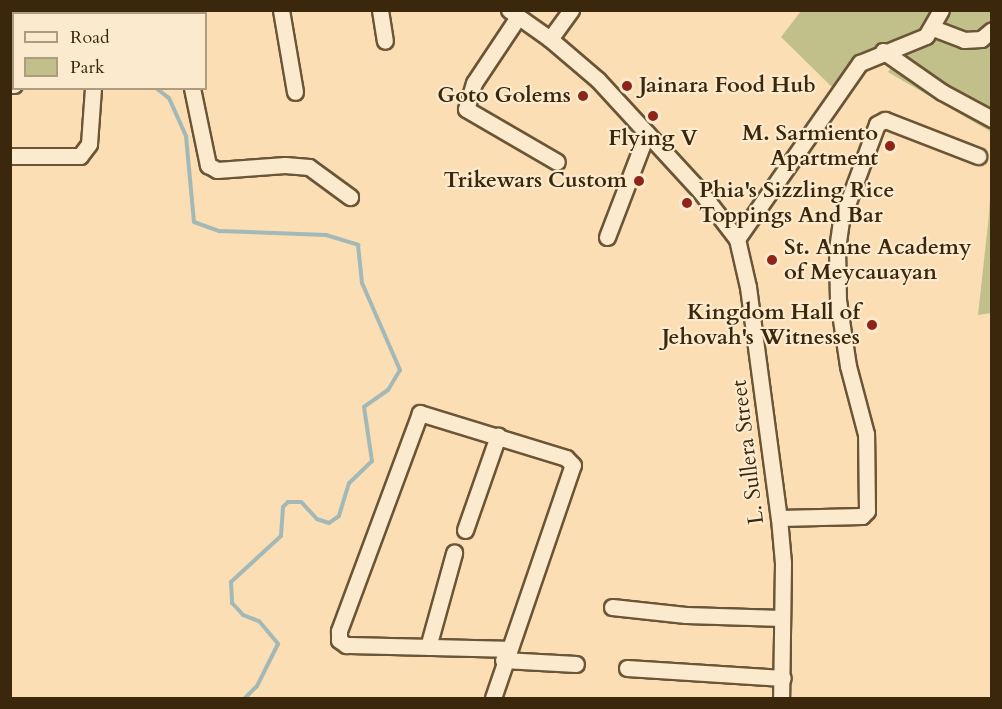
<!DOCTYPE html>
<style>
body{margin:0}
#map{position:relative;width:1002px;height:709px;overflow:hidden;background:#fbdeb4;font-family:Cardo,serif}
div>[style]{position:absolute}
.green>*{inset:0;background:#c1c08b}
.stream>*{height:4px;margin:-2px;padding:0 2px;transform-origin:2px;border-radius:2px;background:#a3b9b8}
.roads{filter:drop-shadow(2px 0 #6a5536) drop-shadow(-2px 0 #6a5536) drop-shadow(0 2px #6a5536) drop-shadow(0 -2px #6a5536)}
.minor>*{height:15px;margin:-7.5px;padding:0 7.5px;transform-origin:7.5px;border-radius:7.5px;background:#fceace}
.dots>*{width:16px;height:16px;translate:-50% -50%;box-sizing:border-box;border:3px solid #fceace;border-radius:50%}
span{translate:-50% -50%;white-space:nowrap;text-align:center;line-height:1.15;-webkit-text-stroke:4.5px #fceace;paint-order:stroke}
.poi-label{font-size:22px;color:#3a270c;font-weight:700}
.left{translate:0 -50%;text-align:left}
.right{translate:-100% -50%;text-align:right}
.street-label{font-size:22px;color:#3a270c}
.frame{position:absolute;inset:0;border:12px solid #3a270c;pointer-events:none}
.legend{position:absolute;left:12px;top:12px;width:195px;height:78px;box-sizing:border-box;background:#fceace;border:2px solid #ae9c80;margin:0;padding:8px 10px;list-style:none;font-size:18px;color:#3a270c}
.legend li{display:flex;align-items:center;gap:12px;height:30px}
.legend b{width:30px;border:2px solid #ae9c80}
</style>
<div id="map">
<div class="green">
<i style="clip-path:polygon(801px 11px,932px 11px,922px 31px,860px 53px,832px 87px,781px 37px)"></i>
<i style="clip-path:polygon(951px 11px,991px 11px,991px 132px,888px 72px,906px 48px,934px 44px)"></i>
<i style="clip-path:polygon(991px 186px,991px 313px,978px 315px,988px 224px)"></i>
</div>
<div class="stream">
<i style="left:147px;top:14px;width:4px;rotate:-76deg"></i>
<i style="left:156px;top:88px;width:16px;rotate:38deg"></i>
<i style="left:169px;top:98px;width:42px;rotate:65.9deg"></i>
<i style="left:186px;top:136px;width:86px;rotate:84.7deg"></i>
<i style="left:194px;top:222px;width:27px;rotate:20deg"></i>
<i style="left:219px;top:231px;width:107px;rotate:2.1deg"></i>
<i style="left:326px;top:235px;width:34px;rotate:17deg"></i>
<i style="left:358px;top:245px;width:38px;rotate:84deg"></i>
<i style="left:362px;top:283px;width:95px;rotate:66.4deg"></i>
<i style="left:400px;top:370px;width:23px;rotate:121deg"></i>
<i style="left:388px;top:390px;width:29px;rotate:145deg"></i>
<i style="left:364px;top:407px;width:55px;rotate:81.6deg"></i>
<i style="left:372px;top:461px;width:32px;rotate:136deg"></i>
<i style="left:349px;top:483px;width:34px;rotate:107deg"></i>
<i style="left:339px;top:516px;width:12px;rotate:145deg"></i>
<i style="left:329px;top:523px;width:13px;rotate:-162deg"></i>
<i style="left:317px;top:519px;width:23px;rotate:-133deg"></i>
<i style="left:301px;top:502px;width:13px;rotate:180deg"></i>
<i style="left:288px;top:502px;width:7px;rotate:135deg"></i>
<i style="left:283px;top:507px;width:29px;rotate:94deg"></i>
<i style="left:281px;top:536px;width:68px;rotate:137.4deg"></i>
<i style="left:231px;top:582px;width:21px;rotate:87deg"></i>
<i style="left:232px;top:603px;width:16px;rotate:47deg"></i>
<i style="left:243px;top:615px;width:17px;rotate:21deg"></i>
<i style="left:259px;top:621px;width:30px;rotate:50deg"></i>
<i style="left:278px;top:644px;width:47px;rotate:116.6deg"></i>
<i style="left:257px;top:686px;width:17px;rotate:135deg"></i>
</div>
<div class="roads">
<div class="minor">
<i style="left:281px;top:10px;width:83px;rotate:80.3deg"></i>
<i style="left:380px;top:10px;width:31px;rotate:81deg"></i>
<i style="left:509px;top:10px;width:50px;rotate:35.3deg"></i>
<i style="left:550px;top:39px;width:63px;rotate:40.5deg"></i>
<i style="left:598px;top:80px;width:151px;rotate:47.4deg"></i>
<i style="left:700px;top:191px;width:61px;rotate:52.4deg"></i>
<i style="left:737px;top:239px;width:49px;rotate:77.1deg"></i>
<i style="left:748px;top:287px;width:233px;rotate:82.4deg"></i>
<i style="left:779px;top:518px;width:45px;rotate:84.9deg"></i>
<i style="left:783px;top:563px;width:135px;rotate:90.8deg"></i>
<i style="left:100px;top:14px;width:4px;rotate:-90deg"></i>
<i style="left:189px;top:14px;width:5px;rotate:-53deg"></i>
<i style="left:518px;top:17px;width:79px;rotate:123.7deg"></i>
<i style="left:474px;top:83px;width:27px;rotate:107deg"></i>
<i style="left:466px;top:109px;width:105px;rotate:30.2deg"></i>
<i style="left:933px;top:28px;width:33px;rotate:21deg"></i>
<i style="left:964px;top:40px;width:17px;rotate:-3deg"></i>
<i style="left:981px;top:39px;width:14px;rotate:-39deg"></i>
<i style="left:550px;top:39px;width:36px;rotate:-54deg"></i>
<i style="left:883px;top:51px;width:72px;rotate:34.8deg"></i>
<i style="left:942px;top:92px;width:57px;rotate:28.4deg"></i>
<i style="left:10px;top:85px;width:4px"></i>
<i style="left:192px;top:88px;width:79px;rotate:78.3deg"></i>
<i style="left:208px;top:165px;width:10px;rotate:29deg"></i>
<i style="left:217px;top:170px;width:68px;rotate:-4.2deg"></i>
<i style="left:285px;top:165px;width:24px;rotate:5deg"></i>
<i style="left:309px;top:167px;width:51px;rotate:36.2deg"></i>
<i style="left:10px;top:156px;width:70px"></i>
<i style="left:80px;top:156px;width:15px;rotate:-53deg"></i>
<i style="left:89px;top:144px;width:56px;rotate:-85.9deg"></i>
<i style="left:607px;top:237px;width:111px;rotate:-69deg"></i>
<i style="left:737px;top:239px;width:215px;rotate:-55.1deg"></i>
<i style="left:860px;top:63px;width:71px;rotate:-22.2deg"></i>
<i style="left:926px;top:36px;width:30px;rotate:-60deg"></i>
<i style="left:779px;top:518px;width:83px;rotate:-1.4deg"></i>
<i style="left:862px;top:516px;width:7px;rotate:-45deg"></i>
<i style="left:867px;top:511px;width:77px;rotate:-90.7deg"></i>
<i style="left:866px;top:434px;width:70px;rotate:-104.8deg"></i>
<i style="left:848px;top:366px;width:67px;rotate:-98.6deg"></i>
<i style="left:838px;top:300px;width:51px;rotate:-91.1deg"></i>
<i style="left:837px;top:249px;width:28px;rotate:-82deg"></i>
<i style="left:841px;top:221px;width:103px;rotate:-69.6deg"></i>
<i style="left:877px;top:124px;width:9px;rotate:-27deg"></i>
<i style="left:885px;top:120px;width:100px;rotate:21.2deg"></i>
<i style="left:465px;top:530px;width:100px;rotate:-70.7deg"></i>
<i style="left:612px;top:607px;width:74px;rotate:6.2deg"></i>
<i style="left:686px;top:615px;width:96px;rotate:1.8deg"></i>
<i style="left:428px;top:647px;width:98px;rotate:-74.5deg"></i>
<i style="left:503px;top:660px;width:73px;rotate:3.1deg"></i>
<i style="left:627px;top:668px;width:156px;rotate:3.7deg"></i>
<i style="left:493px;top:698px;width:246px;rotate:-71.1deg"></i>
<i style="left:573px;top:465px;width:10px;rotate:-135deg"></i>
<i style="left:566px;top:458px;width:153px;rotate:-162.9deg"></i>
<i style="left:420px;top:413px;width:233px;rotate:110.4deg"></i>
<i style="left:339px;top:631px;width:9px;rotate:90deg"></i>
<i style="left:339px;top:640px;width:9px;rotate:36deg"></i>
<i style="left:346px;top:645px;width:161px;rotate:1.4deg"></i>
</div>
</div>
<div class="dots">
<i style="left:627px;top:86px;background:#8f2418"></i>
<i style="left:583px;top:96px;background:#8f2418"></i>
<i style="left:653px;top:116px;background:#8f2418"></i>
<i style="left:890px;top:146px;background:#8f2418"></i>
<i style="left:639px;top:181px;background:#8f2418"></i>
<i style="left:687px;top:203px;background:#8f2418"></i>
<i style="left:772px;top:260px;background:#8f2418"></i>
<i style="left:872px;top:325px;background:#8f2418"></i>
</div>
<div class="poi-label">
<span class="left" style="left:639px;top:86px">Jainara Food Hub</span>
<span class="right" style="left:571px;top:96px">Goto Golems</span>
<span class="right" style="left:878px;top:146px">M. Sarmiento<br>Apartment</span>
<span style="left:653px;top:139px">Flying V</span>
<span class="right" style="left:627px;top:181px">Trikewars Custom</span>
<span class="left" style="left:699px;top:203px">Phia's Sizzling Rice<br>Toppings And Bar</span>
<span class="left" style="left:784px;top:260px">St. Anne Academy<br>of Meycauayan</span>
<span class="right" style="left:860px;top:325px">Kingdom Hall of<br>Jehovah's Witnesses</span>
</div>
<div class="street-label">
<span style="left:748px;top:452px;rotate:-97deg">L. Sullera Street</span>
</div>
<div class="frame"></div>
<ul class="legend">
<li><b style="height:8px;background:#fceace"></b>Road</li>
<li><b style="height:16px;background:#c1c08b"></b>Park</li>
</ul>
</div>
